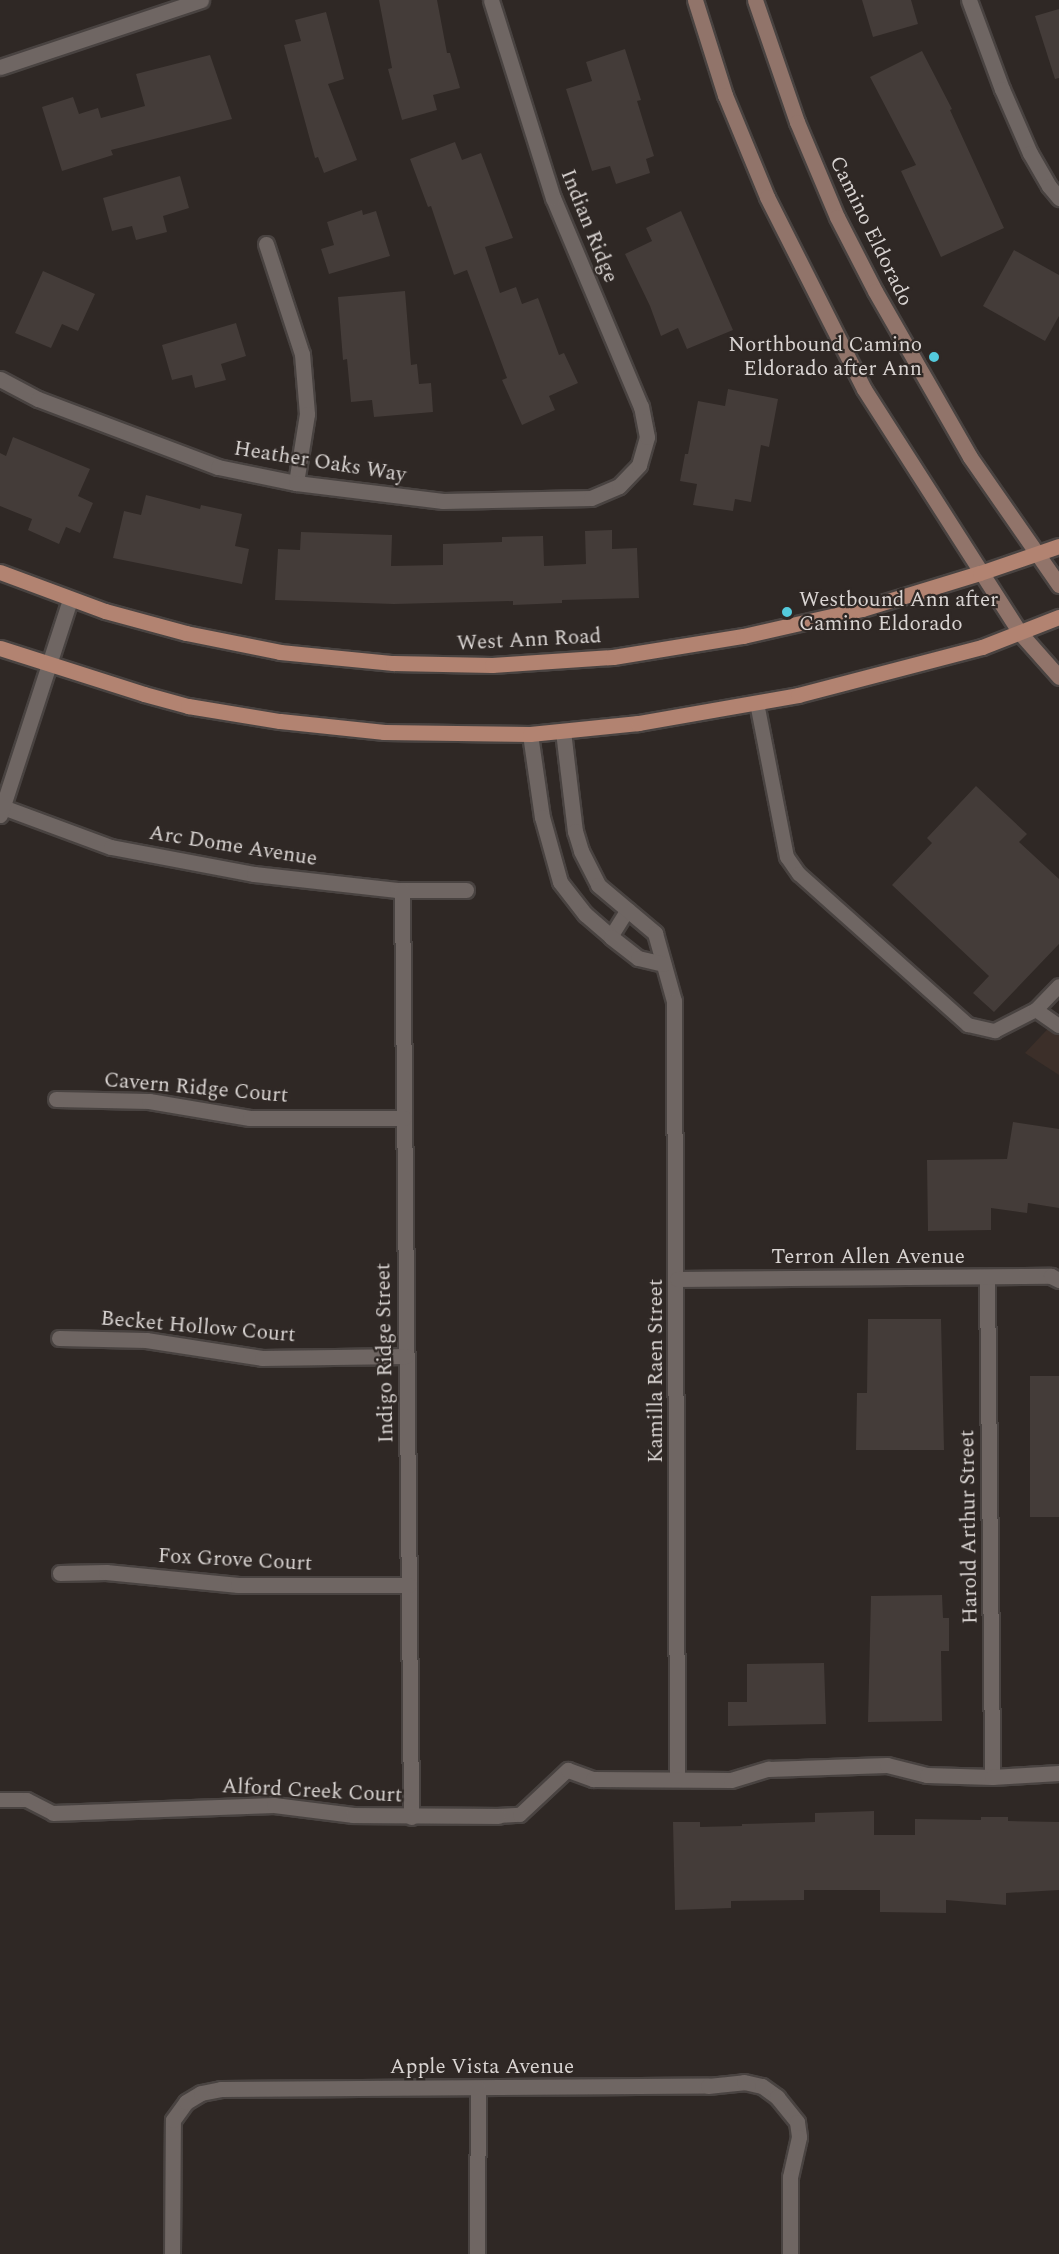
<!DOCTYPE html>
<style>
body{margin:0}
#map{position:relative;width:1059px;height:2254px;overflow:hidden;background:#2f2825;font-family:Spectral,serif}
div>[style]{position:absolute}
.built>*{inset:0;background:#3c2f29}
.building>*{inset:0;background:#443c39;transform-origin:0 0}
.roads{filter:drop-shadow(2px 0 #494341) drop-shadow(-2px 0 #494341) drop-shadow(0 2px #494341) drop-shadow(0 -2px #494341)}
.service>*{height:14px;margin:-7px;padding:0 7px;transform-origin:7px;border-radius:7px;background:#6f6663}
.minor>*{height:15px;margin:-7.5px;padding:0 7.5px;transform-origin:7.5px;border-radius:7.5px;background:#6f6663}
.secondary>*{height:15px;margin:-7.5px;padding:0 7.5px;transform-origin:7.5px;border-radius:7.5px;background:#91746a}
.primary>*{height:15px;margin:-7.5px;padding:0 7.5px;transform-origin:7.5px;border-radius:7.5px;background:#b28371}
.dots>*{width:16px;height:16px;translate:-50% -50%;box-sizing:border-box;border:3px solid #2f2825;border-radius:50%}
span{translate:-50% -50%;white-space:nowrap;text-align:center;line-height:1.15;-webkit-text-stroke:4.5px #2f2825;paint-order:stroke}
.street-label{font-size:21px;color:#d9d4d2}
.poi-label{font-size:21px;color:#d9d4d2}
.right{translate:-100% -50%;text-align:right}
.left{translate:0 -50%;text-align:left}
</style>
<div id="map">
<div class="built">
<i style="clip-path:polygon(1059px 1017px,1059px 1075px,1025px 1053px)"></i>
</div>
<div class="building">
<i style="clip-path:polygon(379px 0,437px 0,447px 53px,450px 53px,460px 88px,433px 95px,437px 110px,402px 120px,388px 69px,392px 68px)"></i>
<i style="clip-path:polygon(862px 0,911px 0,918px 24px,873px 37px)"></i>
<i style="clip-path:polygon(1059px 9px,1059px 78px,1055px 79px,1035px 16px)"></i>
<i style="clip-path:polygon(326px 12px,344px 79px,328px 84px,357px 160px,324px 173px,318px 157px,315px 158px,284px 45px,301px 41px,295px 20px)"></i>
<i style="clip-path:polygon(625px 49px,641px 100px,637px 101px,654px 156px,646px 159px,650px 173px,616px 184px,610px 166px,592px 171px,566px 89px,592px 81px,586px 62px)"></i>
<i style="clip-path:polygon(922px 51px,952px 109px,950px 110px,1004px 228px,941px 257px,901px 171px,916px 165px,870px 77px)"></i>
<i style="clip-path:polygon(210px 55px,232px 119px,111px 150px,113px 155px,62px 171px,42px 107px,73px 97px,79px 114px,98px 108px,101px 118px,145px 106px,136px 74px)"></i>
<i style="clip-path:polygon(455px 142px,462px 160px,481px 153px,513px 238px,485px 247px,500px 293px,516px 287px,522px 304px,538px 298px,559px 355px,564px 353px,578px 383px,549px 396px,555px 410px,522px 425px,502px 380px,507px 378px,467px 270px,454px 275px,431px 206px,428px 207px,410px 159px)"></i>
<i style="clip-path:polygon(180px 176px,189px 208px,163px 216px,167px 232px,136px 240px,132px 226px,112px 231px,103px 198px)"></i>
<i style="clip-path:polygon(362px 210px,363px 215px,376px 211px,390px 256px,329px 274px,321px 249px,334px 245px,327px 222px)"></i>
<i style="clip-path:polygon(681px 211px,733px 330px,687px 349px,678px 328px,661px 336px,650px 306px,625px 254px,652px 241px,646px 228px)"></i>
<i style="clip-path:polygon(1014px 250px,1059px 275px,1059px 316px,1045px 341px,983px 306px)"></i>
<i style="clip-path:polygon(43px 271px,95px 294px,78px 331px,62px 324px,51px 348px,15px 333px)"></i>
<i style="clip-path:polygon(405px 291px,411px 365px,417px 364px,419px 384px,431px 383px,433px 412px,374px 417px,372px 400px,351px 402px,347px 359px,343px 360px,338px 297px)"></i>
<i style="clip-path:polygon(236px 323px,246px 356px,221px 364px,226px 380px,195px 388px,192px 375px,172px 380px,162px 345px)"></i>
<i style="clip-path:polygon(728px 389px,778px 399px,769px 447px,761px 445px,751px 502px,735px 499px,733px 511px,693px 505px,697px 484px,680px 481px,685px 454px,688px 454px,698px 401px,725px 406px)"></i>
<i style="clip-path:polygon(13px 437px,90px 469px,78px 496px,93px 503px,80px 533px,66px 527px,59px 544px,28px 530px,32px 519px,0 506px,0 453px,6px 456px)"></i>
<i style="clip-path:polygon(146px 495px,200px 509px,201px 505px,242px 514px,235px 546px,249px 549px,242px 584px,113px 558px,124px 511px,141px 515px)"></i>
<i style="clip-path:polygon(612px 530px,612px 549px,637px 548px,639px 598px,562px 600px,562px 603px,513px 605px,513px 601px,394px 604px,275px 600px,278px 549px,300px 550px,301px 532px,392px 535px,391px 566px,443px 565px,443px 544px,502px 542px,502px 537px,543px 536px,544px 566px,586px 564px,585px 531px)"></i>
<i style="clip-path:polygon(976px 786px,1027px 834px,1019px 842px,1059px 879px,1059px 944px,994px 1012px,973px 993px,989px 976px,892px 885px,932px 843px,927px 838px)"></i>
<i style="clip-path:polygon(1013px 1122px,1059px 1129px,1059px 1208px,1028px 1203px,1027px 1213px,991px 1208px,991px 1230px,928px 1231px,927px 1160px,1007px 1159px)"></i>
<i style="clip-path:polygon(868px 1319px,941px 1319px,944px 1450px,856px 1450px,857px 1393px,867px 1393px)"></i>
<i style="left:1059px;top:1376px;width:141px;height:29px;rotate:90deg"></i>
<i style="clip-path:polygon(942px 1595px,943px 1618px,949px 1618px,949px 1651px,941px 1651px,942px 1721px,868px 1722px,871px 1596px)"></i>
<i style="clip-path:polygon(824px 1663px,826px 1724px,728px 1726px,728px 1702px,747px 1702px,747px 1664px)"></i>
<i style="clip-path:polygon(874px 1811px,874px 1835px,915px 1835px,915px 1819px,981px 1820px,981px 1817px,1008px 1817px,1008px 1821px,1059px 1822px,1059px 1890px,1006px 1893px,1006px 1905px,946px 1900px,946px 1913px,880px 1912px,880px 1890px,804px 1890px,804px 1900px,731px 1901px,731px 1908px,675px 1910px,673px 1822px,700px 1822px,700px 1827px,742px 1826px,742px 1824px,815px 1822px,815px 1813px)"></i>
</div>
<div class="roads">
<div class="service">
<i style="left:757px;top:703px;width:157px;rotate:79deg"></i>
<i style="left:787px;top:857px;width:21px;rotate:55deg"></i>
<i style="left:799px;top:874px;width:227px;rotate:41.8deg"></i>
<i style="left:968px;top:1025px;width:28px;rotate:13deg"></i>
<i style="left:995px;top:1031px;width:46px;rotate:-27.1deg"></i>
<i style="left:1036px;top:1010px;width:33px;rotate:-46deg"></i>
<i style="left:611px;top:937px;width:32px;rotate:-58deg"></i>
<i style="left:1036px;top:1010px;width:28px;rotate:35deg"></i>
<i style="left:0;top:1800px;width:27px"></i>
<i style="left:27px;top:1800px;width:29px;rotate:27deg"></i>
<i style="left:498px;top:1816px;width:22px;rotate:-3deg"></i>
<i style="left:520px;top:1815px;width:66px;rotate:-43.2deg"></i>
</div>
<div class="minor">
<i style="left:969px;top:0;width:95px;rotate:69.7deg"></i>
<i style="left:1002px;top:89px;width:70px;rotate:66.4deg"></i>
<i style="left:1030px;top:153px;width:38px;rotate:60deg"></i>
<i style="left:1049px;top:186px;width:16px;rotate:50deg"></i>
<i style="left:0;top:67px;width:212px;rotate:-18.4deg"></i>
<i style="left:266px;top:244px;width:116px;rotate:71.9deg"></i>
<i style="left:302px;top:354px;width:60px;rotate:85.2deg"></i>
<i style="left:307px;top:414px;width:70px;rotate:99.1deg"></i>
<i style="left:0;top:379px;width:43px;rotate:27.8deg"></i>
<i style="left:38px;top:399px;width:192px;rotate:20.7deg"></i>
<i style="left:218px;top:467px;width:80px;rotate:11.6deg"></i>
<i style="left:296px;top:483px;width:148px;rotate:7deg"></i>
<i style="left:443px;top:501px;width:148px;rotate:-1.2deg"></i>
<i style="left:591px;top:498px;width:30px;rotate:-23deg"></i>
<i style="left:619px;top:486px;width:29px;rotate:-46deg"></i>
<i style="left:639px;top:465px;width:29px;rotate:-74deg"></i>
<i style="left:647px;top:437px;width:31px;rotate:-101deg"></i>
<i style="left:641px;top:407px;width:227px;rotate:-112.8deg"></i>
<i style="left:553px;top:198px;width:207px;rotate:-107.4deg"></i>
<i style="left:563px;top:731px;width:101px;rotate:83.2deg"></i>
<i style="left:575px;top:831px;width:21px;rotate:73deg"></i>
<i style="left:581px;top:851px;width:38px;rotate:63deg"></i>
<i style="left:598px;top:885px;width:75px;rotate:40.1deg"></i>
<i style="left:655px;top:933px;width:71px;rotate:74.4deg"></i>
<i style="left:674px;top:1001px;width:778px;rotate:89.78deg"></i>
<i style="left:530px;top:734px;width:84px;rotate:81.8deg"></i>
<i style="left:542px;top:817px;width:67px;rotate:74.5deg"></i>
<i style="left:560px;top:882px;width:41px;rotate:52deg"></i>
<i style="left:585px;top:914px;width:35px;rotate:41deg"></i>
<i style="left:611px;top:937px;width:34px;rotate:38deg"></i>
<i style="left:638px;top:958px;width:26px;rotate:13deg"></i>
<i style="left:0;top:806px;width:118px;rotate:20.3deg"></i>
<i style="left:111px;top:847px;width:146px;rotate:10.7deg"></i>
<i style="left:254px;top:874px;width:144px;rotate:6.4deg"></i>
<i style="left:397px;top:890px;width:69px"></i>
<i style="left:0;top:815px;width:226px;rotate:-72deg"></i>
<i style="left:402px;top:890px;width:927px;rotate:89.44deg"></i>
<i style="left:56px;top:1099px;width:93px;rotate:1.2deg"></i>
<i style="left:149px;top:1101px;width:102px;rotate:9.6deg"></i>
<i style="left:250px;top:1118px;width:154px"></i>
<i style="left:987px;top:1278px;width:499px;rotate:89.4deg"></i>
<i style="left:677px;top:1279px;width:374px;rotate:-0.5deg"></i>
<i style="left:1051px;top:1276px;width:9px;rotate:27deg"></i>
<i style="left:59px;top:1338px;width:87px;rotate:1.3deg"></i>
<i style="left:146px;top:1340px;width:117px;rotate:8.8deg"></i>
<i style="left:262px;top:1358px;width:144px;rotate:-0.8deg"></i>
<i style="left:60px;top:1573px;width:46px;rotate:-1.2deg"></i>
<i style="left:106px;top:1572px;width:133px;rotate:5.6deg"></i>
<i style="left:238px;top:1585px;width:171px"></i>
<i style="left:568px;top:1770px;width:27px;rotate:20deg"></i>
<i style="left:593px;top:1779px;width:138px;rotate:0.4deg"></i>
<i style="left:731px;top:1780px;width:39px;rotate:-17deg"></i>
<i style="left:768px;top:1769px;width:119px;rotate:-1.9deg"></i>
<i style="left:887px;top:1765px;width:41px;rotate:14deg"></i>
<i style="left:927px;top:1775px;width:65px;rotate:1.8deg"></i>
<i style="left:992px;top:1777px;width:67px;rotate:-3.4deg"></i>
<i style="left:53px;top:1813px;width:221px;rotate:-2.1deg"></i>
<i style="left:274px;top:1805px;width:80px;rotate:7.2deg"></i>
<i style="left:353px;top:1815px;width:145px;rotate:0.4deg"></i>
<i style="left:172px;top:2254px;width:134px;rotate:-89.6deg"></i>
<i style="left:173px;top:2120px;width:22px;rotate:-54deg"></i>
<i style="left:186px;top:2102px;width:17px;rotate:-31deg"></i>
<i style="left:201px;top:2093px;width:20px;rotate:-11deg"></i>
<i style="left:221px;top:2089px;width:487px;rotate:-0.4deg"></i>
<i style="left:708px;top:2086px;width:36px;rotate:-6deg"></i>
<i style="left:744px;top:2082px;width:18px;rotate:13deg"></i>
<i style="left:762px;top:2086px;width:19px;rotate:36deg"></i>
<i style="left:777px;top:2097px;width:32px;rotate:51deg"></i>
<i style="left:797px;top:2122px;width:15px;rotate:82deg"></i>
<i style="left:799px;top:2137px;width:41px;rotate:102.7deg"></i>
<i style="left:790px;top:2177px;width:77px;rotate:90deg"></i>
<i style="left:477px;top:2254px;width:166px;rotate:-89.7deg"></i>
</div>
<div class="secondary">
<i style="left:695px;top:0;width:100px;rotate:72.5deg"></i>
<i style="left:725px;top:95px;width:110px;rotate:67.6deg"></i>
<i style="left:767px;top:197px;width:215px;rotate:63.2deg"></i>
<i style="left:864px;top:389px;width:290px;rotate:57.4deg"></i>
<i style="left:1020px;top:633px;width:59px;rotate:48.4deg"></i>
<i style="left:755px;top:0;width:129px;rotate:71deg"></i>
<i style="left:797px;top:122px;width:103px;rotate:67.2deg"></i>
<i style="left:837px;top:217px;width:83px;rotate:62.8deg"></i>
<i style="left:875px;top:291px;width:191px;rotate:60.2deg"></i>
<i style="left:970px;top:457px;width:156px;rotate:55.2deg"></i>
</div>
<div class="primary">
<i style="left:0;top:572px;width:112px;rotate:20.4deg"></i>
<i style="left:105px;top:611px;width:84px;rotate:15.2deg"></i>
<i style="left:186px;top:633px;width:96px;rotate:11.4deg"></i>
<i style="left:280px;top:652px;width:114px;rotate:5.6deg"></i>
<i style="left:393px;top:663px;width:99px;rotate:1.2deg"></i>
<i style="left:492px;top:665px;width:121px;rotate:-3.8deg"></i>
<i style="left:613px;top:657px;width:132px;rotate:-9.2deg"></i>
<i style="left:743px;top:636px;width:122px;rotate:-12.8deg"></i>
<i style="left:862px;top:609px;width:123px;rotate:-17deg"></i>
<i style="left:980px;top:573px;width:83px;rotate:-18.9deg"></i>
<i style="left:0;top:648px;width:151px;rotate:17.7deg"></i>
<i style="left:144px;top:694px;width:46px;rotate:15.3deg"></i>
<i style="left:188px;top:706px;width:93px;rotate:9.3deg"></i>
<i style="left:280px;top:721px;width:105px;rotate:6deg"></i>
<i style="left:384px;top:732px;width:146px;rotate:0.8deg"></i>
<i style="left:530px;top:734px;width:109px;rotate:-5.8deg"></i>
<i style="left:638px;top:723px;width:162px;rotate:-9.9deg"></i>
<i style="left:798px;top:695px;width:190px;rotate:-14.6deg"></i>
<i style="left:982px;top:647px;width:83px;rotate:-21.3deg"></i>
</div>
</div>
<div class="dots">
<i style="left:934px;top:357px;background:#54cadc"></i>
<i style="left:787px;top:612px;background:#54cadc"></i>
</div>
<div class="street-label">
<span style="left:589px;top:226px;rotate:68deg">Indian Ridge</span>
<span style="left:871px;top:231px;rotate:64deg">Camino Eldorado</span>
<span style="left:320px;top:462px;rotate:9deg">Heather Oaks Way</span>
<span style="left:529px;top:640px;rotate:-3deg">West Ann Road</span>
<span style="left:233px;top:846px;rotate:9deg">Arc Dome Avenue</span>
<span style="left:196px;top:1088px;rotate:5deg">Cavern Ridge Court</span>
<span style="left:868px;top:1257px">Terron Allen Avenue</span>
<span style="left:198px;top:1327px;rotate:5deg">Becket Hollow Court</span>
<span style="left:385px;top:1353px;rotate:-91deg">Indigo Ridge Street</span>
<span style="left:656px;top:1371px;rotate:-90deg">Kamilla Raen Street</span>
<span style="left:969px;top:1527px;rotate:-91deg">Harold Arthur Street</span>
<span style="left:235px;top:1560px;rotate:3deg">Fox Grove Court</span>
<span style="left:312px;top:1791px;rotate:3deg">Alford Creek Court</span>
<span style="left:482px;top:2067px">Apple Vista Avenue</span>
</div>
<div class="poi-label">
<span class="right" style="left:922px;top:357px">Northbound Camino<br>Eldorado after Ann</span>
<span class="left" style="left:799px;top:612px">Westbound Ann after<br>Camino Eldorado</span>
</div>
</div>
